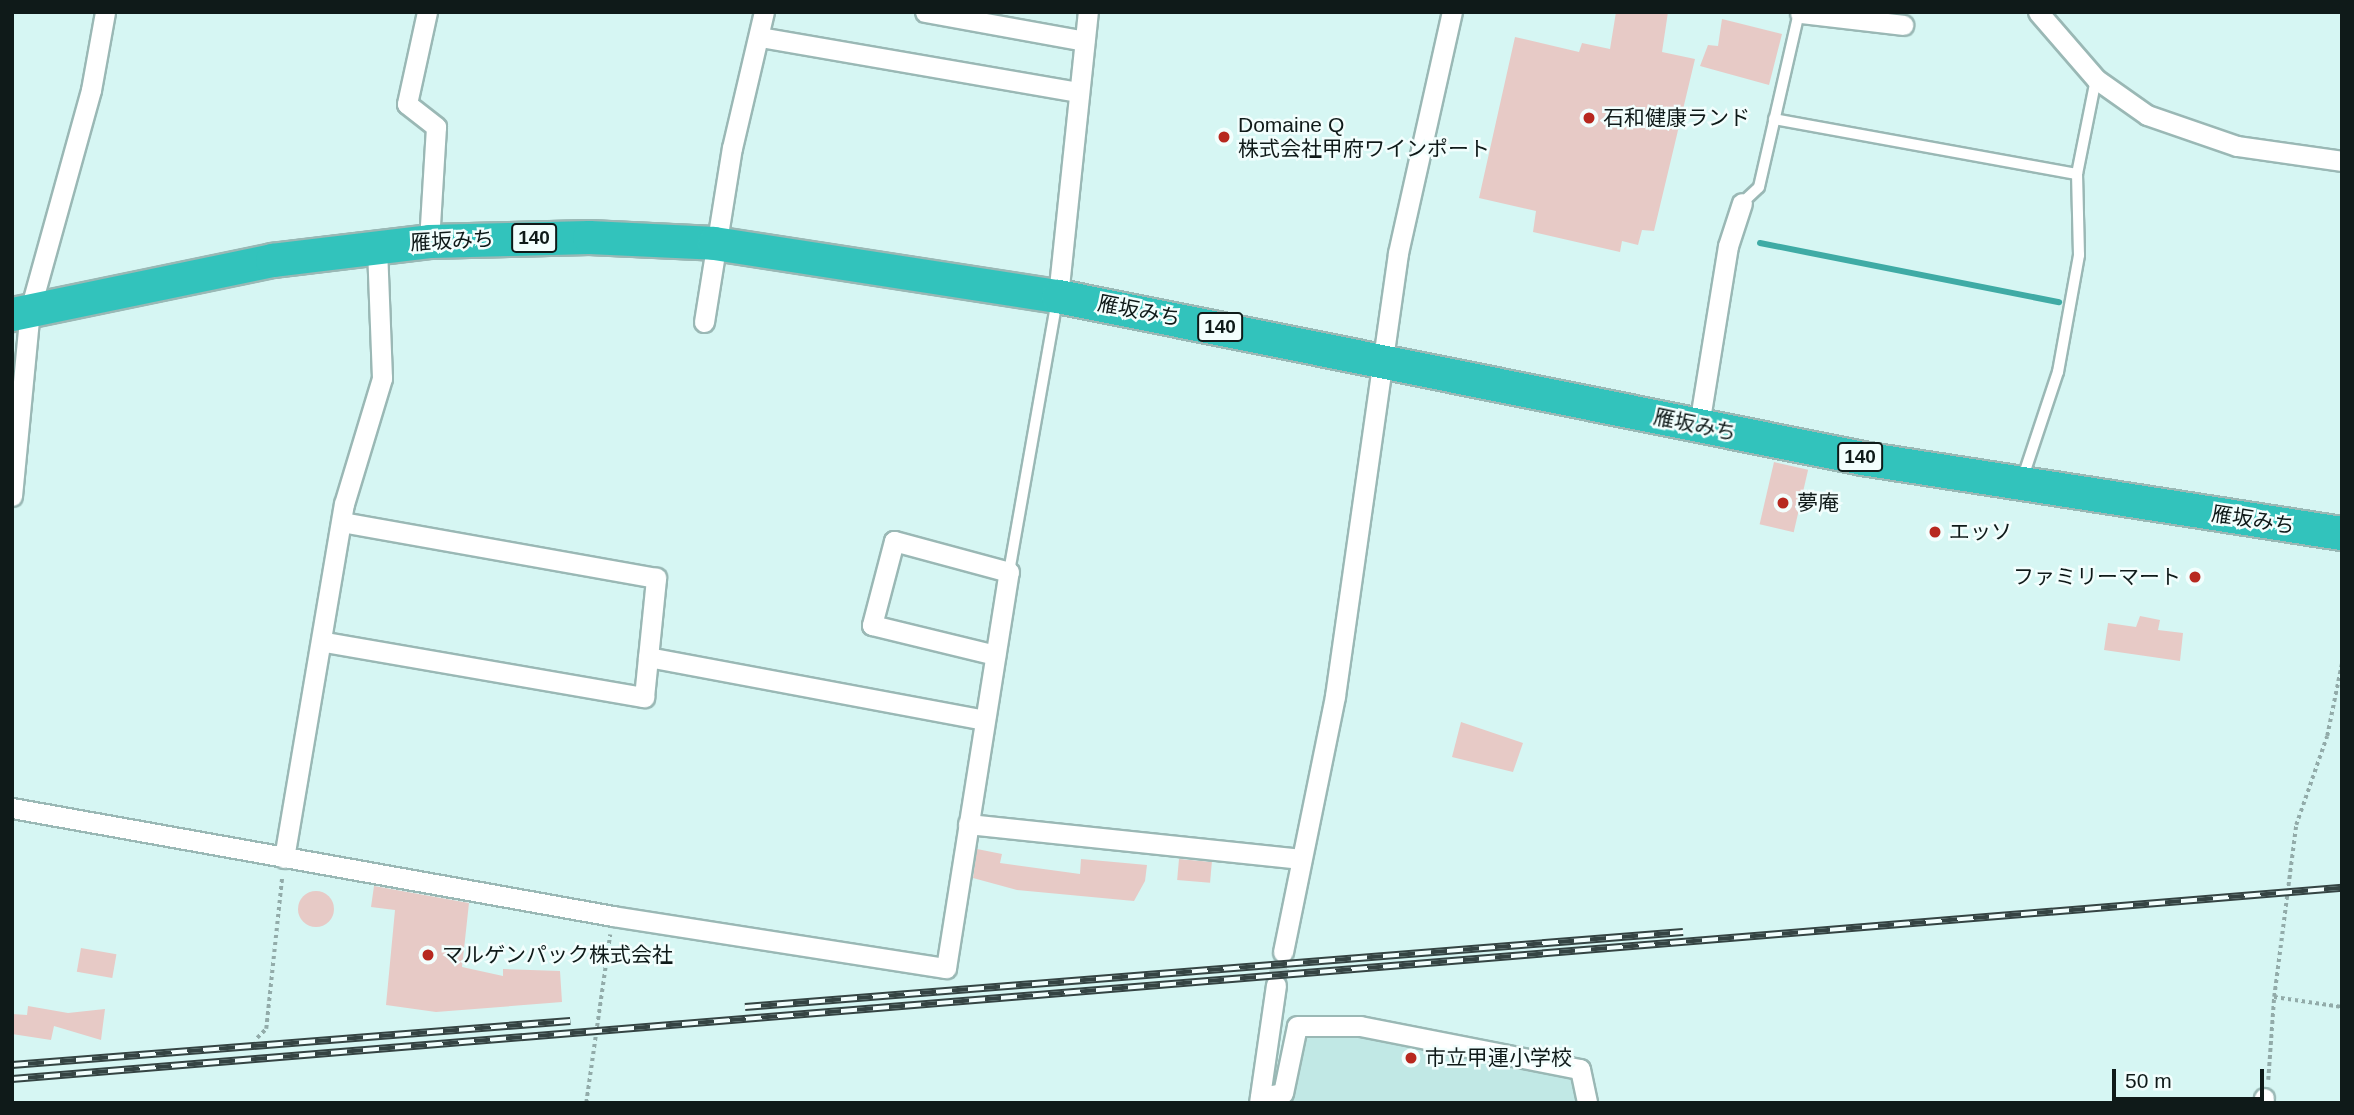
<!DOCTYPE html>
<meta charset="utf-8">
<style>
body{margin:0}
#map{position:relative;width:2354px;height:1115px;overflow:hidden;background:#d6f6f3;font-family:Helvetica,"Noto Sans JP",sans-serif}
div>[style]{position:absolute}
.built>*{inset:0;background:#c1e8e5}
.stream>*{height:6px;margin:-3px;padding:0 3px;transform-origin:3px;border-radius:3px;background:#3faba5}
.building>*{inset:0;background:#e7cac6;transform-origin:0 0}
.round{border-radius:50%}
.street-tunnel>*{height:19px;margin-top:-9.5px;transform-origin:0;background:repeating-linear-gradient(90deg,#b8d5d2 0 19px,transparent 0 29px)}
.path>*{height:3.5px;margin-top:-1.75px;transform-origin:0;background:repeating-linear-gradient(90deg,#92aba9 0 3.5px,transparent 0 7px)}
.roads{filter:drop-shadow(2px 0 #9ab8b5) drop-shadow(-2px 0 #9ab8b5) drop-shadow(0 2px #9ab8b5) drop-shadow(0 -2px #9ab8b5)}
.lane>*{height:10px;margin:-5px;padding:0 5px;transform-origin:5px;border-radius:5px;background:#fff}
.street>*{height:19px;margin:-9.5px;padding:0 9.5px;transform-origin:9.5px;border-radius:9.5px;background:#fff}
.highway>*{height:33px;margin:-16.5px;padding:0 16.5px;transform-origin:16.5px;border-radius:16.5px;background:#32c3bc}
.rail>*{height:8px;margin-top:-4px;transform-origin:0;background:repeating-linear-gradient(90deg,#f2fefd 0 16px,#354443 0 32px);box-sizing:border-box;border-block:2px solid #354443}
.dots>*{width:19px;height:19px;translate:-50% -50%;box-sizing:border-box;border:4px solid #f2fefd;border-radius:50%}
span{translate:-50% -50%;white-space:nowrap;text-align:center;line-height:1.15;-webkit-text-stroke:5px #f2fefd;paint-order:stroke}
.shield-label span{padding:2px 5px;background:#f2fefd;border:2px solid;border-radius:5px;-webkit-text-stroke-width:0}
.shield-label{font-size:19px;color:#0f1a19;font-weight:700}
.poi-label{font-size:21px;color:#0f1a19}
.left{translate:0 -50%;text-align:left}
.right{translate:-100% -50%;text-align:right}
.street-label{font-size:21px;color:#0f1a19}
.frame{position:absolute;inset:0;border:14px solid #0f1a19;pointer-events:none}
.scale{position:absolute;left:2112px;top:1069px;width:152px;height:32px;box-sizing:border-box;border:4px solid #0f1a19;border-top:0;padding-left:9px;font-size:21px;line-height:24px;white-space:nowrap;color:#0f1a19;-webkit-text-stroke:5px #f2fefd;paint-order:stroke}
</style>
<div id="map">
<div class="built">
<i style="clip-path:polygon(1297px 1026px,1580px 1069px,1587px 1103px,1259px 1103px,1283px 1093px)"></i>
</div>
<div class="stream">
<i style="left:1760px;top:243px;width:305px;rotate:11.2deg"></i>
</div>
<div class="building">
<i style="clip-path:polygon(1616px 12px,1668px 12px,1662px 52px,1695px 59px,1654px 231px,1642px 230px,1638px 245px,1622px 241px,1620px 252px,1533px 232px,1536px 211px,1479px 198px,1515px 37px,1579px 52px,1582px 43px,1610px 49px)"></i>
<i style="clip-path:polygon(1722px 19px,1782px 34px,1769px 85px,1700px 66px,1708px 45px,1718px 46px)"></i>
<i style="left:1774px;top:462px;width:35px;height:64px;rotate:13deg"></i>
<i style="clip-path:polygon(2140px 616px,2160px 620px,2158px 630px,2183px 633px,2180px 661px,2104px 650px,2108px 623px,2136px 627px)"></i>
<i style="clip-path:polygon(1461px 722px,1523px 743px,1513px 772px,1452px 757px)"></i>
<i style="clip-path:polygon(977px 849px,1002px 854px,1000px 863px,1080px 874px,1081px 859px,1147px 865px,1145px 881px,1134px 901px,1017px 890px,973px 878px)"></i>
<i style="left:1179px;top:859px;width:33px;height:21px;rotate:5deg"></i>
<i style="clip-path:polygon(374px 886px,469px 903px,462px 967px,503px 976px,503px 969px,560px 971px,562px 1002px,436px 1012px,386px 1005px,395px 910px,371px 907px)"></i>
<i class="round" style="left:298px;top:891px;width:36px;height:36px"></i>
<i style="left:81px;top:948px;width:36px;height:24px;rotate:10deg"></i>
<i style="clip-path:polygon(28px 1006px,68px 1013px,105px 1009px,101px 1040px,54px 1026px,51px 1040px,12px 1034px,12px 1014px,27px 1015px)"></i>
</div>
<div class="street-tunnel">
<i style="left:1276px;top:985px;width:34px;rotate:-78deg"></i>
</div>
<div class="path">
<i style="left:2274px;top:997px;width:173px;rotate:-82.7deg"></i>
<i style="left:2296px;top:825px;width:94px;rotate:-70.8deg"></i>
<i style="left:2327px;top:736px;width:76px;rotate:-78.5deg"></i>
<i style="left:257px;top:1038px;width:13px;rotate:-45deg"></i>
<i style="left:266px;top:1029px;width:153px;rotate:-84deg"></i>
<i style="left:2268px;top:1080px;width:83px;rotate:-85.9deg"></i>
<i style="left:2274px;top:997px;width:69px;rotate:8.4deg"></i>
<i style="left:586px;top:1103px;width:170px;rotate:-81.9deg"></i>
</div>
<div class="roads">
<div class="lane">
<i style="left:1774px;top:119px;width:308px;rotate:10.3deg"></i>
<i style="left:1742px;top:203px;width:23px;rotate:-43deg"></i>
<i style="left:1759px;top:187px;width:180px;rotate:-77.1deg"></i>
<i style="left:2023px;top:477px;width:111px;rotate:-71.6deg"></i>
<i style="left:2058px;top:372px;width:119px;rotate:-79.8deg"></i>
<i style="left:2079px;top:255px;width:81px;rotate:-91.4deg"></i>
<i style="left:2077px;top:174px;width:97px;rotate:-78.7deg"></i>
<i style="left:1009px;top:572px;width:277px;rotate:-80deg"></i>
</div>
<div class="street">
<i style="left:427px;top:12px;width:94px;rotate:102.3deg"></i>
<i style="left:407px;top:104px;width:37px;rotate:38deg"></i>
<i style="left:436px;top:127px;width:114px;rotate:93.5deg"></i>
<i style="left:925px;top:12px;width:162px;rotate:10.3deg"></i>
<i style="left:2038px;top:12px;width:89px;rotate:49.1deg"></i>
<i style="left:2096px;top:79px;width:62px;rotate:35.2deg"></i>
<i style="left:2147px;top:115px;width:95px;rotate:19deg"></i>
<i style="left:2237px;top:146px;width:106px;rotate:8.1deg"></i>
<i style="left:1800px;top:13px;width:104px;rotate:6.6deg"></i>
<i style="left:760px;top:37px;width:322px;rotate:9.8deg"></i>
<i style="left:1058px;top:296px;width:286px;rotate:-84deg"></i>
<i style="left:704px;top:322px;width:176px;rotate:-80.9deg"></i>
<i style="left:732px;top:148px;width:140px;rotate:-76.8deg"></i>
<i style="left:1699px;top:425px;width:181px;rotate:-80.8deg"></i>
<i style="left:1728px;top:246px;width:45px;rotate:-72deg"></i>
<i style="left:12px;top:496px;width:187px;rotate:-84.5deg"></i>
<i style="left:30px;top:310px;width:228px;rotate:-74.5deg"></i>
<i style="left:91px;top:90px;width:79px;rotate:-79.8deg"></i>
<i style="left:325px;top:642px;width:324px;rotate:9.8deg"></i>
<i style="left:644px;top:697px;width:120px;rotate:-84.2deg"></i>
<i style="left:656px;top:578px;width:319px;rotate:-169.9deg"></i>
<i style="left:648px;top:657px;width:342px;rotate:10.6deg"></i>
<i style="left:12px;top:808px;width:611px;rotate:10.19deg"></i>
<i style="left:613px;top:916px;width:337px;rotate:8.9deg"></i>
<i style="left:946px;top:968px;width:401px;rotate:-81deg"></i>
<i style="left:1009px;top:572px;width:119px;rotate:-164.9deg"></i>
<i style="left:894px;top:541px;width:87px;rotate:104.7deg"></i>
<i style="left:872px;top:625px;width:127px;rotate:13.7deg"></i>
<i style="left:968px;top:824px;width:333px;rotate:6deg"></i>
<i style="left:284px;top:858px;width:359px;rotate:-80.4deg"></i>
<i style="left:344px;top:504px;width:132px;rotate:-73.2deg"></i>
<i style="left:382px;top:378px;width:132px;rotate:-92.2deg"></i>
<i style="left:1283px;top:952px;width:261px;rotate:-78.5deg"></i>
<i style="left:1335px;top:696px;width:447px;rotate:-81.9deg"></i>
<i style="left:1398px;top:253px;width:247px;rotate:-77.4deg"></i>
<i style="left:1260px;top:1097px;width:23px;rotate:-10deg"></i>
<i style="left:1283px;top:1093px;width:68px;rotate:-78.2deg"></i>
<i style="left:1297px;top:1026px;width:63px"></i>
<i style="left:1360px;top:1026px;width:224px;rotate:11.1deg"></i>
<i style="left:1580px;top:1069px;width:35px;rotate:78deg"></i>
<i style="left:1259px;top:1103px;width:119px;rotate:-81.8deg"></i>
<i style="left:2263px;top:1103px;width:5px;rotate:-79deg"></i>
</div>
<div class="highway">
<i style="left:12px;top:314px;width:266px;rotate:-11.7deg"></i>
<i style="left:272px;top:260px;width:158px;rotate:-6.9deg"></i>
<i style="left:429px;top:241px;width:160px;rotate:-1.4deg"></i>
<i style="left:589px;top:237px;width:125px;rotate:2.7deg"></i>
<i style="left:714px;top:243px;width:348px;rotate:8.8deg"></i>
<i style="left:1058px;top:296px;width:820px;rotate:11.39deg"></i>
<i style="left:1862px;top:458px;width:486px;rotate:8.9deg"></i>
</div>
</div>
<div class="rail">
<i style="left:745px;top:1007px;width:941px;rotate:-4.57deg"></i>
<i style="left:12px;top:1065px;width:560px;rotate:-4.51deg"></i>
<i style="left:12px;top:1079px;width:2338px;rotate:-4.69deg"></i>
</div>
<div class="dots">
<i style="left:1589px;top:118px;background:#b7281f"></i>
<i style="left:1224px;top:137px;background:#b7281f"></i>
<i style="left:1783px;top:503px;background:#b7281f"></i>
<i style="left:1935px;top:532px;background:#b7281f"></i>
<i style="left:2195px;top:577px;background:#b7281f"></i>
<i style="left:428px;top:955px;background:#b7281f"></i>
<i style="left:1411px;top:1058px;background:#b7281f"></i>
</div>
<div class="shield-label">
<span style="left:534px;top:238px">140</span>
<span style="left:1220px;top:327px">140</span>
<span style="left:1860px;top:457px">140</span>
</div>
<div class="poi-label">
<span class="left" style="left:1603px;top:118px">石和健康ランド</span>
<span class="left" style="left:1238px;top:137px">Domaine Q<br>株式会社甲府ワインポート</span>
<span class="left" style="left:1797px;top:503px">夢庵</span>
<span class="left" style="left:1949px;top:532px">エッソ</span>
<span class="right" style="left:2181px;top:577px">ファミリーマート</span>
<span class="left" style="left:442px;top:955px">マルゲンパック株式会社</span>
<span class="left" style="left:1425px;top:1058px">市立甲運小学校</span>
</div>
<div class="street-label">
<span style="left:452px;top:241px;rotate:-3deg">雁坂みち</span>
<span style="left:1139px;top:311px;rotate:11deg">雁坂みち</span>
<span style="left:1695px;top:425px;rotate:12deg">雁坂みち</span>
<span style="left:2253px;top:520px;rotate:9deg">雁坂みち</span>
</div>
<div class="frame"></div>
<div class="scale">50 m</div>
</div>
